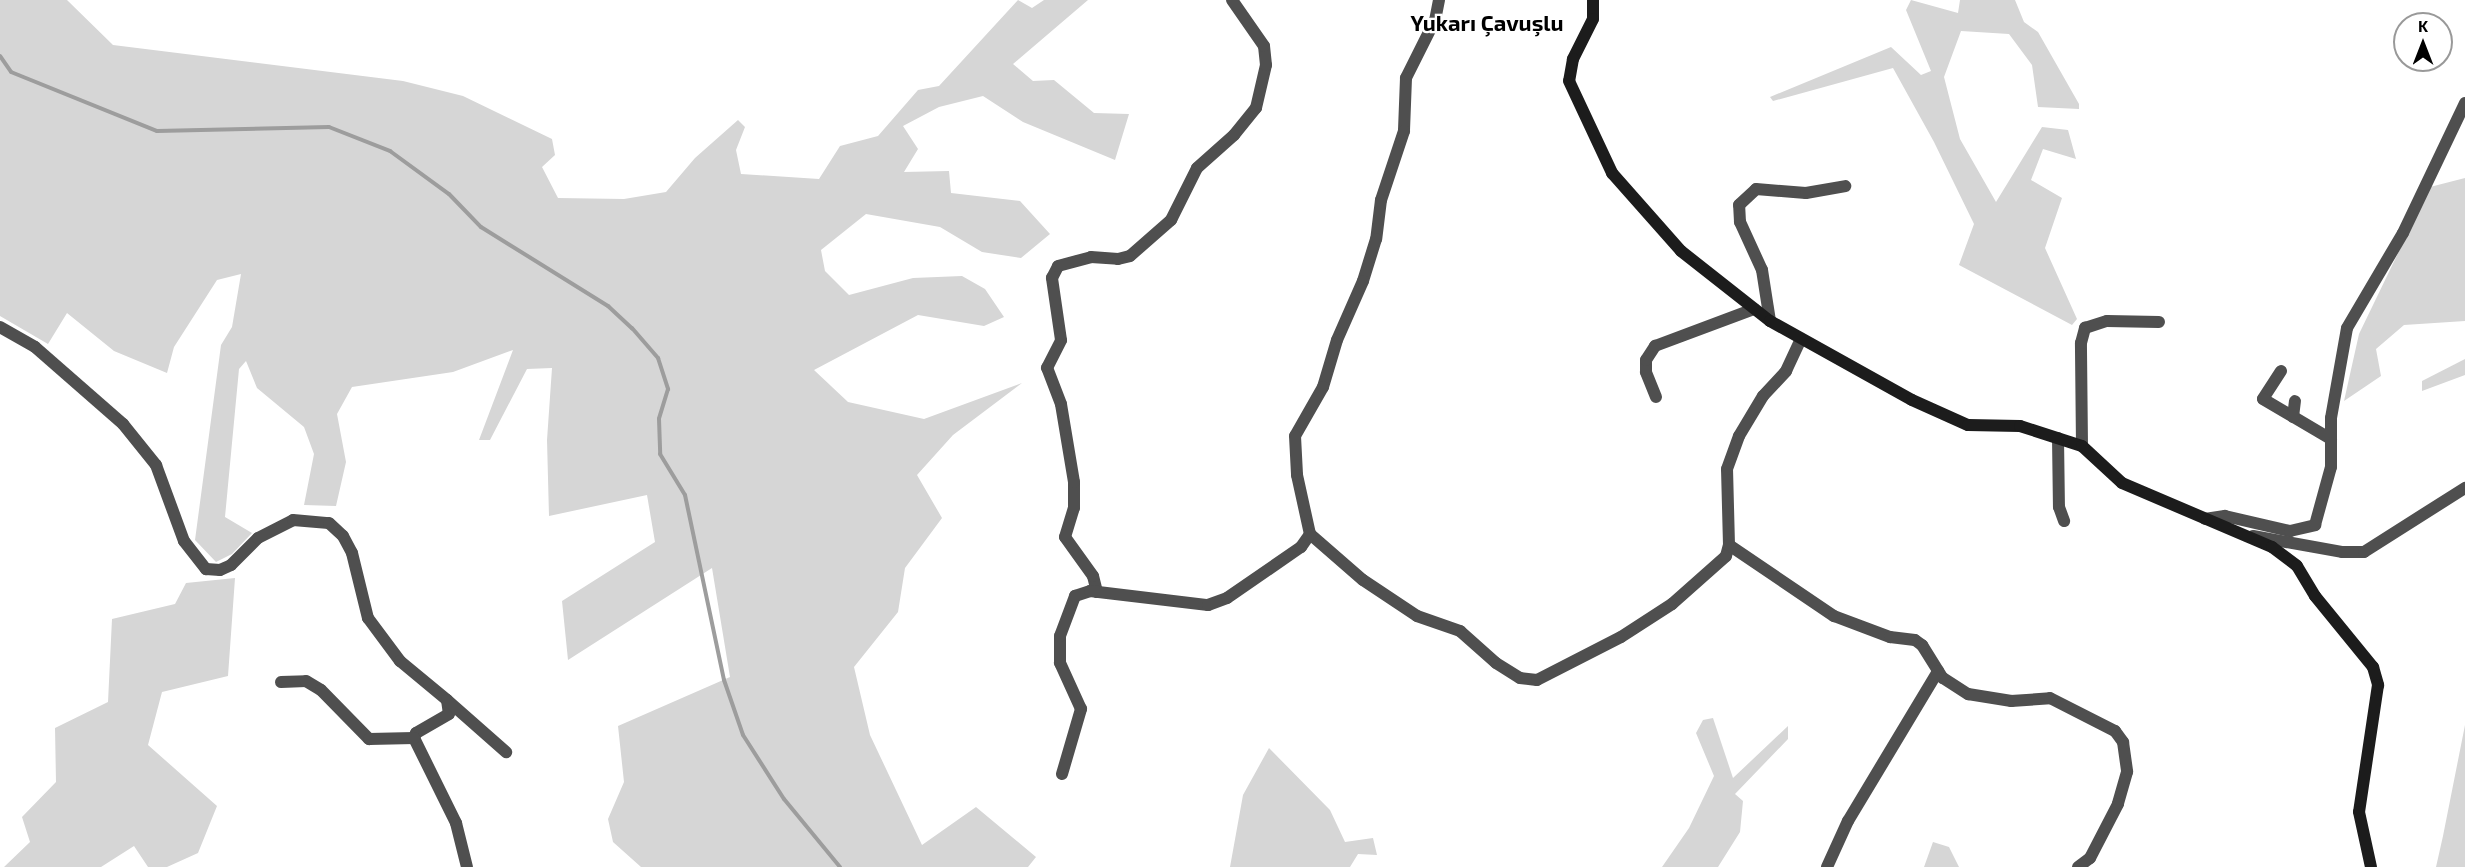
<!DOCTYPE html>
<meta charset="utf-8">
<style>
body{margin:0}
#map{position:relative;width:2465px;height:867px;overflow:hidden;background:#fff;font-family:"Exo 2",sans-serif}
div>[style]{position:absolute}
.green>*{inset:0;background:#d6d6d6}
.stream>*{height:4px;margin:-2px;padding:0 2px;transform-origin:2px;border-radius:2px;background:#9d9d9d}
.street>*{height:12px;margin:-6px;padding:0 6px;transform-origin:6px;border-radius:6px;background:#4f4f4f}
.secondary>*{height:12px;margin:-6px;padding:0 6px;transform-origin:6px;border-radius:6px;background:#1c1c1c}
span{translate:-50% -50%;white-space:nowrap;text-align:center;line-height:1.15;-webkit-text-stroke:4.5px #fff;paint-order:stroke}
.quarter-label{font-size:22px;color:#000;font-weight:700}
.north{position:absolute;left:2393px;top:12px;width:60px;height:60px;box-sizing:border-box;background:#fff;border:2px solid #999;border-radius:50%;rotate:0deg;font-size:16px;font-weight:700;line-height:24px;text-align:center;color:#000}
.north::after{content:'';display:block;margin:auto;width:21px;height:27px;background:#000;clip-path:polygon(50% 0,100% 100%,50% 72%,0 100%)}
</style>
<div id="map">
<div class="green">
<i style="clip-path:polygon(0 0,67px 0,113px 45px,403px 81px,463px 96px,552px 139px,555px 155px,542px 167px,558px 198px,624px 199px,666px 192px,695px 158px,738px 120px,745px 127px,736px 150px,741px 174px,819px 179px,840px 146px,878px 136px,918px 90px,939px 86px,1018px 0,1032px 8px,1044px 0,1088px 0,1013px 64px,1033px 81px,1054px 80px,1094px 113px,1129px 114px,1115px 160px,1023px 122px,983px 96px,939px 107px,903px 126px,918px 149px,904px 172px,949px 171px,951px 193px,1020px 201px,1050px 234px,1021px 258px,982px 252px,940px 227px,866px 214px,821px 250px,825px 271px,849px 295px,913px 278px,962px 276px,985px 289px,1004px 317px,984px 326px,918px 315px,814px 370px,848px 402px,924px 419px,1022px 383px,953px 435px,917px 475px,942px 518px,905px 568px,898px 612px,854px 667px,870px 735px,922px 845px,976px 807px,1036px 857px,1028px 867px,641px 867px,613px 842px,608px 819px,624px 782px,618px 726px,730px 677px,712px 568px,568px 660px,562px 601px,655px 542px,647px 495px,549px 516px,547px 440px,552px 368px,527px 369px,490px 440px,479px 440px,513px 350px,453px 372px,352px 387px,337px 414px,346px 462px,336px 506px,304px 505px,314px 454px,304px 427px,257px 388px,246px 361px,239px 369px,225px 517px,252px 533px,232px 554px,216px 562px,195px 540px,221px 345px,232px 327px,241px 274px,217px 280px,174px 347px,167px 373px,114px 351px,67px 313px,48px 344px,0 316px)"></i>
<i style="clip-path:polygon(1911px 0,1958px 13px,1960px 0,2015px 0,2024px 22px,2038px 32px,2079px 104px,2079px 109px,2038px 107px,2032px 65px,2009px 34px,1961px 31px,1944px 77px,1960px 139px,1996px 202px,2042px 127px,2068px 130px,2076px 159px,2043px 149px,2031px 180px,2062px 198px,2045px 248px,2077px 319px,2072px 325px,1959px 265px,1974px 224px,1934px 142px,1893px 68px,1773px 101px,1770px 97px,1891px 47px,1921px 75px,1931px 71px,1906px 10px)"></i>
<i style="clip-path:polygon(2465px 178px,2465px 321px,2404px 325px,2376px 349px,2381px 376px,2344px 401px,2359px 334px,2430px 187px)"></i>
<i style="clip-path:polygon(2465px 359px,2465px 375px,2422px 391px,2422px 381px)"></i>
<i style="clip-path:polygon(235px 578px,228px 676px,162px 692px,148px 745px,217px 806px,198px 853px,167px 867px,148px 867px,134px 846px,101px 867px,4px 867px,30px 842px,22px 817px,56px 782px,55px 728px,108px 702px,112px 619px,175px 604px,186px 583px)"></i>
<i style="clip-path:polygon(1713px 718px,1733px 778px,1788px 726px,1788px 739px,1735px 794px,1743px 801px,1740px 832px,1718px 867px,1662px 867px,1689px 828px,1714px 776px,1696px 733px,1703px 720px)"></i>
<i style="clip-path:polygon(2465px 725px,2465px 867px,2436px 867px,2443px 836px)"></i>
<i style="clip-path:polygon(1269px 748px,1330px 810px,1345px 842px,1373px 838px,1377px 855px,1358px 854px,1350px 867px,1230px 867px,1243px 795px)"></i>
<i style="clip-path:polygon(1933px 842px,1949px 847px,1959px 867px,1924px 867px)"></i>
</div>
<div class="stream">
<i style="left:0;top:56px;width:19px;rotate:55deg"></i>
<i style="left:11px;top:72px;width:157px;rotate:22deg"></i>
<i style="left:157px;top:131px;width:172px;rotate:-1.3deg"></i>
<i style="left:329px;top:127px;width:66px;rotate:21.5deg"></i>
<i style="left:390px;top:151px;width:73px;rotate:36.1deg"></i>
<i style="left:449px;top:194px;width:46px;rotate:45.9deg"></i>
<i style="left:481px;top:227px;width:150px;rotate:31.9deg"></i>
<i style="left:608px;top:306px;width:33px;rotate:43deg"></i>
<i style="left:632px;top:328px;width:40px;rotate:49deg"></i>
<i style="left:658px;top:358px;width:33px;rotate:72deg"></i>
<i style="left:668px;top:389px;width:31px;rotate:107deg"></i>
<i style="left:659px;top:419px;width:35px;rotate:88deg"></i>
<i style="left:660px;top:454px;width:48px;rotate:58.6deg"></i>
<i style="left:685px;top:495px;width:189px;rotate:78.1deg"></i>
<i style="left:724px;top:680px;width:58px;rotate:70.9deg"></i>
<i style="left:743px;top:735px;width:76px;rotate:57.4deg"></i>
<i style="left:784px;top:799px;width:88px;rotate:50.5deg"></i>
</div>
<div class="street">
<i style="left:1439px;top:0;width:20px;rotate:101deg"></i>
<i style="left:1435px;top:20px;width:65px;rotate:116.6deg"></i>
<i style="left:1406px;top:78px;width:53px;rotate:92.2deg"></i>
<i style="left:1404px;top:131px;width:73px;rotate:108.4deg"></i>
<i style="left:1381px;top:200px;width:39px;rotate:97deg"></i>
<i style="left:1376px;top:239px;width:44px;rotate:107.2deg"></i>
<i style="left:1363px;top:281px;width:64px;rotate:113.8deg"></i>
<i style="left:1337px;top:340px;width:49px;rotate:106.6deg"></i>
<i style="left:1323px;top:387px;width:56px;rotate:119.7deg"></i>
<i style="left:1295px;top:436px;width:39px;rotate:87deg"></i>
<i style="left:1297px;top:475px;width:60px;rotate:77.6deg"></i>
<i style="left:1310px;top:534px;width:70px;rotate:41deg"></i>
<i style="left:1363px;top:580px;width:65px;rotate:33.7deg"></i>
<i style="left:1417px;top:616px;width:46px;rotate:19.2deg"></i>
<i style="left:1460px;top:631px;width:48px;rotate:41.6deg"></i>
<i style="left:1496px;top:663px;width:28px;rotate:32deg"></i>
<i style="left:1520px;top:678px;width:17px;rotate:7deg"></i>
<i style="left:1537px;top:680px;width:94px;rotate:-27.1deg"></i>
<i style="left:1621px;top:637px;width:61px;rotate:-32.9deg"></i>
<i style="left:1672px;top:604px;width:72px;rotate:-41.6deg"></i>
<i style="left:1726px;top:556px;width:11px;rotate:-75deg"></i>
<i style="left:1729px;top:545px;width:76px;rotate:-91.5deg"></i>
<i style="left:1727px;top:469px;width:35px;rotate:-70deg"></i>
<i style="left:1739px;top:436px;width:47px;rotate:-59deg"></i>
<i style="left:1763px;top:396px;width:34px;rotate:-47deg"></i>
<i style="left:1786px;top:371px;width:35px;rotate:-65deg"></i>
<i style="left:1770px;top:321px;width:52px;rotate:-98.9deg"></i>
<i style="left:1762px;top:270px;width:53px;rotate:-114.6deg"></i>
<i style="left:1740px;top:222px;width:17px;rotate:-93deg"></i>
<i style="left:1739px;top:205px;width:23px;rotate:-43deg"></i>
<i style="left:1756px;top:189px;width:50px;rotate:4.6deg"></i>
<i style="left:1806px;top:193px;width:40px;rotate:-10deg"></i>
<i style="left:0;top:327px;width:40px;rotate:29.7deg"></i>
<i style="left:35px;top:347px;width:117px;rotate:41.2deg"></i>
<i style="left:123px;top:424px;width:53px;rotate:51.2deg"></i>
<i style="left:156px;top:465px;width:81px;rotate:69.8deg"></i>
<i style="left:184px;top:541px;width:36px;rotate:52deg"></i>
<i style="left:206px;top:569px;width:14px;rotate:4deg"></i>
<i style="left:220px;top:570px;width:12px;rotate:-24deg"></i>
<i style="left:231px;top:565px;width:38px;rotate:-45deg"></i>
<i style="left:258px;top:538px;width:39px;rotate:-27deg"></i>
<i style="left:293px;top:520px;width:36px;rotate:5deg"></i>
<i style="left:329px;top:523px;width:19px;rotate:43deg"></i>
<i style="left:343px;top:536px;width:19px;rotate:62deg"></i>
<i style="left:352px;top:553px;width:67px;rotate:76.2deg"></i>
<i style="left:368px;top:618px;width:54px;rotate:53.3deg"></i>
<i style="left:400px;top:661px;width:61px;rotate:39.7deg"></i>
<i style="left:447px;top:700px;width:14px;rotate:82deg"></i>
<i style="left:449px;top:714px;width:38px;rotate:150deg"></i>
<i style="left:416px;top:733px;width:5px;rotate:112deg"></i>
<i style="left:414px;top:738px;width:95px;rotate:63.7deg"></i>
<i style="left:456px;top:823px;width:45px;rotate:76deg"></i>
<i style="left:2281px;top:371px;width:33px;rotate:123deg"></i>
<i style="left:2263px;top:399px;width:79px;rotate:30.5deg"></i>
<i style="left:1656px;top:397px;width:27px;rotate:-112deg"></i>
<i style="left:1646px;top:372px;width:12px;rotate:-90deg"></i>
<i style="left:1646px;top:360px;width:17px;rotate:-57deg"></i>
<i style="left:1655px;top:346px;width:106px;rotate:-20.5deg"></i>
<i style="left:2293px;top:417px;width:16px;rotate:-83deg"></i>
<i style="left:2058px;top:438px;width:69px;rotate:89.2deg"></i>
<i style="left:2059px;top:507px;width:15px;rotate:70deg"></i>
<i style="left:2082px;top:446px;width:103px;rotate:-90.6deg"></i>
<i style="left:2081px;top:343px;width:16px;rotate:-75deg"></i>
<i style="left:2085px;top:328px;width:23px;rotate:-18deg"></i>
<i style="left:2107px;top:321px;width:52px;rotate:1.1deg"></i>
<i style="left:2205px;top:519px;width:20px;rotate:-9deg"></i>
<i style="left:2225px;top:516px;width:67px;rotate:13deg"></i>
<i style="left:2290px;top:531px;width:26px;rotate:-13deg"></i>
<i style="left:2315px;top:525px;width:60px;rotate:-74.6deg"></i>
<i style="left:2331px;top:467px;width:49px;rotate:-90deg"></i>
<i style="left:2331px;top:418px;width:91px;rotate:-79.9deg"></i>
<i style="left:2347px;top:328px;width:110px;rotate:-59.5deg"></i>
<i style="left:2403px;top:233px;width:144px;rotate:-64.5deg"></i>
<i style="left:2253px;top:536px;width:90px;rotate:10.2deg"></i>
<i style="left:2342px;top:552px;width:22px"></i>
<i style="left:2364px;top:552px;width:120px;rotate:-32.4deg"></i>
<i style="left:1729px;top:545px;width:127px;rotate:34.1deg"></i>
<i style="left:1834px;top:616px;width:60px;rotate:20.6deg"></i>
<i style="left:1890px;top:637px;width:25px;rotate:7deg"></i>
<i style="left:1915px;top:640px;width:9px;rotate:36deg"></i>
<i style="left:1922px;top:645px;width:39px;rotate:58deg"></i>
<i style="left:1943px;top:678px;width:30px;rotate:33deg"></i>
<i style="left:1968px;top:694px;width:44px;rotate:9.2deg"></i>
<i style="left:2011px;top:701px;width:39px;rotate:-4deg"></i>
<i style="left:2050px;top:698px;width:73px;rotate:26.9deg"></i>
<i style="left:2115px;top:731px;width:14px;rotate:54deg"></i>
<i style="left:2123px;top:742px;width:30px;rotate:82deg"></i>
<i style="left:2127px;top:772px;width:33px;rotate:106deg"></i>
<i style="left:2118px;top:804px;width:61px;rotate:117.4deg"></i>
<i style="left:2090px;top:858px;width:15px;rotate:143deg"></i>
<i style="left:1097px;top:592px;width:16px;rotate:-104deg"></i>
<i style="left:1093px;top:576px;width:48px;rotate:-125.7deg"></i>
<i style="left:1065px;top:537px;width:30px;rotate:-73deg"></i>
<i style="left:1074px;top:508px;width:26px;rotate:-90deg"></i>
<i style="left:1074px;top:482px;width:79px;rotate:-99.5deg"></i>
<i style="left:1061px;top:404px;width:39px;rotate:-111deg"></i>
<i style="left:1047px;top:368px;width:31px;rotate:-63deg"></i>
<i style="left:1061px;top:340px;width:63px;rotate:-98.3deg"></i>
<i style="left:1052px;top:278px;width:13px;rotate:-63deg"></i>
<i style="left:1058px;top:266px;width:34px;rotate:-15deg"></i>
<i style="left:1091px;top:257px;width:27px;rotate:4deg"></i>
<i style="left:1118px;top:259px;width:12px;rotate:-14deg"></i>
<i style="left:1130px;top:256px;width:55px;rotate:-41.3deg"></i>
<i style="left:1171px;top:220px;width:58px;rotate:-63.4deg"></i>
<i style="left:1197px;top:168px;width:50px;rotate:-41.7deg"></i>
<i style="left:1234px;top:135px;width:35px;rotate:-51deg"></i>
<i style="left:1256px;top:108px;width:44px;rotate:-76.9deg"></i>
<i style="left:1266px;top:65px;width:19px;rotate:-96deg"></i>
<i style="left:1264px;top:46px;width:56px;rotate:-124.8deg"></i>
<i style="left:281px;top:682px;width:25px;rotate:-2deg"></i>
<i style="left:306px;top:681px;width:17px;rotate:31deg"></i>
<i style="left:321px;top:690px;width:69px;rotate:45.6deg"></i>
<i style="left:369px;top:739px;width:45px;rotate:-1.3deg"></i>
<i style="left:447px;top:700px;width:79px;rotate:41.4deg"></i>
<i style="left:1062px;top:774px;width:68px;rotate:-73.7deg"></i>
<i style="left:1081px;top:709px;width:51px;rotate:-114.5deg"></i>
<i style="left:1060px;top:663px;width:27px;rotate:-90deg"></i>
<i style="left:1060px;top:636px;width:43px;rotate:-69.4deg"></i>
<i style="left:1075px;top:596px;width:16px;rotate:-18deg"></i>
<i style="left:1090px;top:591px;width:119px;rotate:6.8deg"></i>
<i style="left:1208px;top:605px;width:20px;rotate:-20deg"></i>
<i style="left:1227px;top:598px;width:90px;rotate:-34.6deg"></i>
<i style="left:1301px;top:547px;width:16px;rotate:-55deg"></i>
<i style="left:1827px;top:867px;width:51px;rotate:-65.5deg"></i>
<i style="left:1848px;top:821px;width:175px;rotate:-59deg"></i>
</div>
<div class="secondary">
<i style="left:1593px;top:0;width:19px;rotate:90deg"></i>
<i style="left:1593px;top:19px;width:45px;rotate:116.6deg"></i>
<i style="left:1573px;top:59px;width:22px;rotate:100deg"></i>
<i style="left:1569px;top:81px;width:102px;rotate:64.9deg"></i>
<i style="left:1612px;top:173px;width:104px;rotate:48.5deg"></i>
<i style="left:1681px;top:251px;width:113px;rotate:38.2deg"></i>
<i style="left:1770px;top:321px;width:162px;rotate:29.1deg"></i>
<i style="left:1912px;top:400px;width:61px;rotate:24.1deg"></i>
<i style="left:1968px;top:425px;width:52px;rotate:1.1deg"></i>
<i style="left:2020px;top:426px;width:65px;rotate:17.9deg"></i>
<i style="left:2082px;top:446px;width:54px;rotate:42.8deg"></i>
<i style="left:2122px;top:483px;width:163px;rotate:23.1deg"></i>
<i style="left:2272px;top:547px;width:31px;rotate:37deg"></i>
<i style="left:2297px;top:566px;width:35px;rotate:59deg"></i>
<i style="left:2315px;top:596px;width:92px;rotate:50.8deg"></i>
<i style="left:2373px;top:667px;width:19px;rotate:74deg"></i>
<i style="left:2378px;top:685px;width:128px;rotate:98.5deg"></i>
<i style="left:2359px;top:812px;width:56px;rotate:77.7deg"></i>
</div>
<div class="quarter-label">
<span style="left:1487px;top:23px">Yukarı Çavuşlu</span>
</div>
<div class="north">K</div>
</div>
